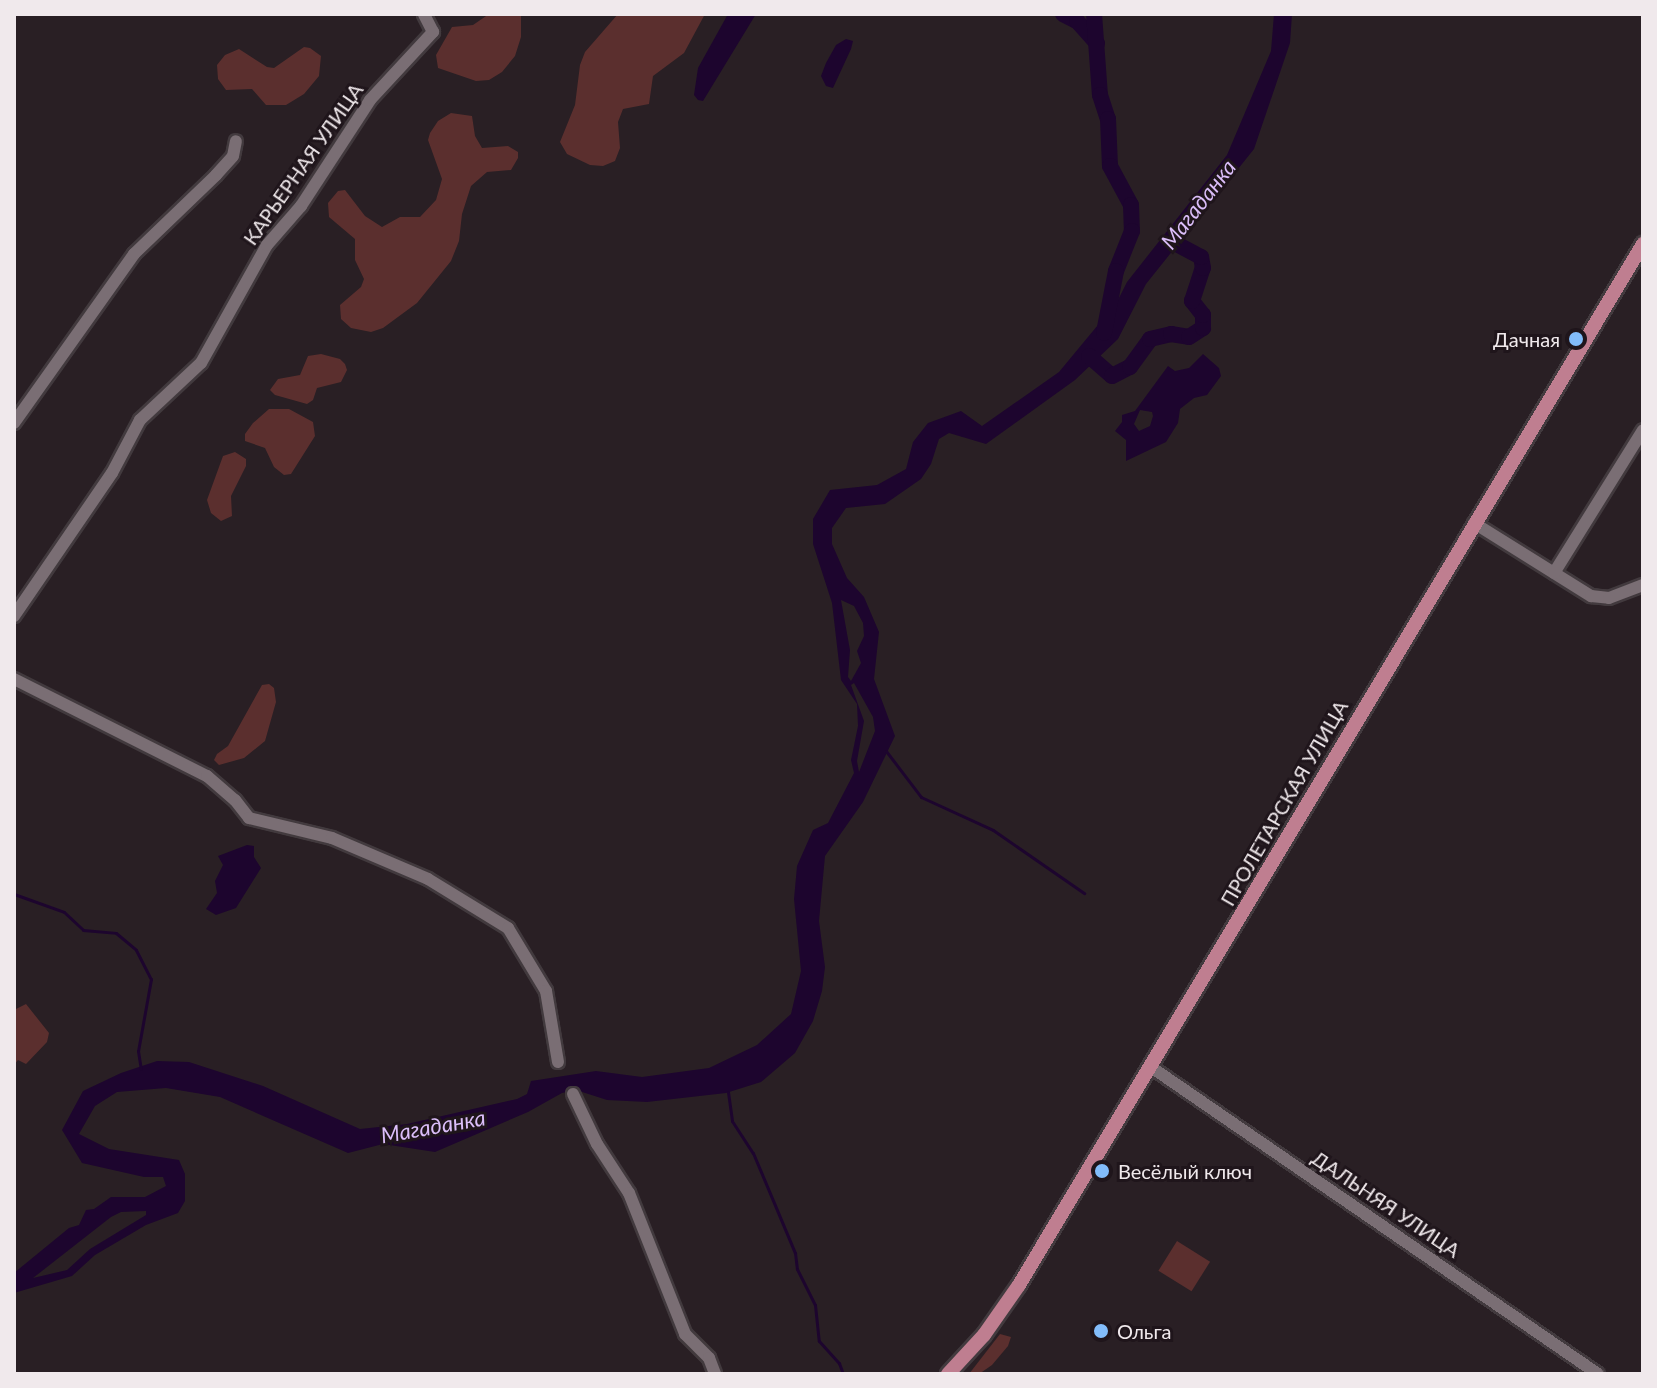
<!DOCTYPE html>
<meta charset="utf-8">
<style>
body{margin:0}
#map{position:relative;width:1657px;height:1388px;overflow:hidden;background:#291f24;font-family:Lato,sans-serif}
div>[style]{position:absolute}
.green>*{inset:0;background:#5b2f2e;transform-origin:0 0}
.water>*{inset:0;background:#1d052e}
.stream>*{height:3px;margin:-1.5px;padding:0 1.5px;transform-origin:1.5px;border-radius:1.5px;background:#1d052e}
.river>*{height:16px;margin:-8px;padding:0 8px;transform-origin:8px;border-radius:8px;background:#1d052e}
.roads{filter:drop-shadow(2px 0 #423a3e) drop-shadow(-2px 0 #423a3e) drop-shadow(0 2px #423a3e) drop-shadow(0 -2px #423a3e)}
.minor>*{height:12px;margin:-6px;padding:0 6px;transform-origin:6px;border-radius:6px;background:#7a6e74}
.major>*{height:14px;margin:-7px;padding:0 7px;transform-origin:7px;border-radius:7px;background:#bf7e90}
.dots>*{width:22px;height:22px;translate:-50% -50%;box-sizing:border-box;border:4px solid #1f151b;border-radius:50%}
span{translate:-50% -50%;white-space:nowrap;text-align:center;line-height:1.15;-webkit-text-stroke:6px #1f151b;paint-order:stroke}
.street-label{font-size:20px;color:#f0e9ec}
.poi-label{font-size:20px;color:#f0e9ec}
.right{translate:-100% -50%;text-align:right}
.left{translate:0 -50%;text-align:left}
.water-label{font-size:22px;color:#dbbef9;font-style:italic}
.frame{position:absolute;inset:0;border:16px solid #f0e9ec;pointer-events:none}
</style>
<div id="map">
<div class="green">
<i style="clip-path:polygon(489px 14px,521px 14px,521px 37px,515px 56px,502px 72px,489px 80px,476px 81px,438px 68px,436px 55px,452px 27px,473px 25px)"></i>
<i style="clip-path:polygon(618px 14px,705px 14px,684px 53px,653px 76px,649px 104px,623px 109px,618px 122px,620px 148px,615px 161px,603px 166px,590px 165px,567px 154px,560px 142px,575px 105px,580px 65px,585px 52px)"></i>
<i style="clip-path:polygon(304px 47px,310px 48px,321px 56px,319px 76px,304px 94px,286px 105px,266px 105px,252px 89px,226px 90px,218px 79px,217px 65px,225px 55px,239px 49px,267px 67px,274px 68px)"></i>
<i style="clip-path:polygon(451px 113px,472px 116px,475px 136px,482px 148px,508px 146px,518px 152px,518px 158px,511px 170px,487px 172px,471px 186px,462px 214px,459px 241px,451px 261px,417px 303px,383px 328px,371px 332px,351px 328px,341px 319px,340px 305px,361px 287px,364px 279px,355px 260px,355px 239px,329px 217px,328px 203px,338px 191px,345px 190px,365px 216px,382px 227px,400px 217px,420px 217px,436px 200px,442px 179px,428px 140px,430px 133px,438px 121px)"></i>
<i style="clip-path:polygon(321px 354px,340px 359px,345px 364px,347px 370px,341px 382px,317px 388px,313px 400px,307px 404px,275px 395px,270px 390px,278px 379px,300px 375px,308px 356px)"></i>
<i style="clip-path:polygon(269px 409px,289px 409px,313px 422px,315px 436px,291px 474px,284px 475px,274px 467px,265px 448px,245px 441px,245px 434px,253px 423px)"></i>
<i style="clip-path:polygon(235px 452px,246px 459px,246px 466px,231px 496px,232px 516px,221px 521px,211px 513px,207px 500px,223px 456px)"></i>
<i style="clip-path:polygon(269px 684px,274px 688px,276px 702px,265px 741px,244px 758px,219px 765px,214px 760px,217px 754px,228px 746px,262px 685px)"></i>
<i style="clip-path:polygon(26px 1004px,49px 1033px,47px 1042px,26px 1064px,18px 1060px,14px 1065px,14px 1010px)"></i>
<i style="left:1177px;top:1241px;width:39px;height:35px;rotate:32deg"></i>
<i style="clip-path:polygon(1000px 1334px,1011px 1337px,1008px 1346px,992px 1365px,979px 1374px,969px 1374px)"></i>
</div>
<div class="water">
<i style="clip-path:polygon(728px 14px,756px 14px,703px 101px,698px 100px,694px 95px,698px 68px)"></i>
<i style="clip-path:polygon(evenodd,1274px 14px,1292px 14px,1290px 43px,1254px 149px,1146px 284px,1118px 339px,1075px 380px,986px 444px,949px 433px,939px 439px,931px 464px,921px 479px,885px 504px,846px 508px,832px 528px,832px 544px,847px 578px,864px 597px,879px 632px,874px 679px,895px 736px,863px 802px,825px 856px,819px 921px,825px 967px,822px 991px,813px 1021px,795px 1053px,761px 1082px,726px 1093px,647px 1102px,607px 1100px,576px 1090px,562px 1093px,528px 1112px,435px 1152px,383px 1144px,348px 1153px,220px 1097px,166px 1088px,117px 1092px,95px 1106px,79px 1134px,109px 1149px,179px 1160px,185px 1174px,185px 1201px,178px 1213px,146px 1225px,95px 1255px,72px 1276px,14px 1293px,14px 1273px,69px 1228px,79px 1225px,86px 1210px,94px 1209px,111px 1197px,145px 1197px,166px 1186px,163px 1177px,144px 1177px,82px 1163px,62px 1130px,83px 1091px,121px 1073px,157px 1061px,189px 1062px,263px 1086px,360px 1129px,407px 1124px,517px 1099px,527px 1094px,531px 1081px,596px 1071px,642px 1077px,709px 1068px,757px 1045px,791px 1014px,801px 971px,794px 899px,797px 866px,813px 830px,828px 823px,854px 773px,851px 760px,858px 726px,857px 704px,841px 680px,832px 603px,813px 544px,813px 519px,830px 490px,877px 485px,906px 469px,913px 442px,928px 423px,961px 411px,982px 426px,1059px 372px,1117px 302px,1127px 282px,1227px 155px,1271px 51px,1274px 14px,841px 600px,854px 606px,863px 623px,864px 636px,857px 651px,861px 663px,851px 681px,848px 677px,850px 650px,841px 600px,1274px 14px,854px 683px,873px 717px,875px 731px,859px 772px,857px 761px,864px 721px,851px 685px,854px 683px,1274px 14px,146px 1211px,146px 1215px,90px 1249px,67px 1270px,33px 1278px,111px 1217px,121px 1212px,146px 1211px)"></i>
<i style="clip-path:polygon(846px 39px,853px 41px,851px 49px,833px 88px,826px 86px,821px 76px,826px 63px,836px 45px)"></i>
<i style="clip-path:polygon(evenodd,1203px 354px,1219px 368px,1221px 376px,1207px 395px,1194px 398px,1180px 409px,1178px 423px,1166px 442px,1126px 461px,1126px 440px,1115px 431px,1122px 422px,1122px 415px,1135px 411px,1168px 366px,1175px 371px,1189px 368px,1203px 354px,1140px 410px,1152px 412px,1153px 416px,1150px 426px,1139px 431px,1134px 424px,1140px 410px)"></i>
<i style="clip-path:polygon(247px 845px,254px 846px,254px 857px,261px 868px,236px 908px,216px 915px,206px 909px,217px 893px,215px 881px,223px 865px,218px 856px)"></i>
</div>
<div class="stream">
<i style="left:886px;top:751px;width:58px;rotate:52.7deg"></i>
<i style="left:921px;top:797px;width:79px;rotate:24.6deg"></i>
<i style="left:993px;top:830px;width:111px;rotate:34.7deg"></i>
<i style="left:14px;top:894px;width:53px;rotate:19.8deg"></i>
<i style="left:64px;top:912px;width:26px;rotate:43deg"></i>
<i style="left:83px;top:930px;width:33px;rotate:5deg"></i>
<i style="left:116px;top:933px;width:26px;rotate:40deg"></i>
<i style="left:136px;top:950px;width:33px;rotate:63deg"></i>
<i style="left:151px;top:979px;width:73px;rotate:100.2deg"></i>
<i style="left:138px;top:1051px;width:18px;rotate:81deg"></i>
<i style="left:728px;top:1092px;width:29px;rotate:82deg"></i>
<i style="left:732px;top:1121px;width:38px;rotate:57deg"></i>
<i style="left:753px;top:1153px;width:108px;rotate:67.2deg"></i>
<i style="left:795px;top:1253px;width:16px;rotate:83deg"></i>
<i style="left:797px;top:1269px;width:40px;rotate:63.4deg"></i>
<i style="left:815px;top:1305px;width:36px;rotate:84deg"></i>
<i style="left:819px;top:1341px;width:30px;rotate:48deg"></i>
<i style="left:839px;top:1363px;width:12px;rotate:70deg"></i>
</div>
<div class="river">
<i style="left:1063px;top:14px;width:16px;rotate:27deg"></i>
<i style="left:1077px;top:21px;width:30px;rotate:48deg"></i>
<i style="left:1094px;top:14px;width:81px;rotate:85.8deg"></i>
<i style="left:1100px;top:95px;width:25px;rotate:72deg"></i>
<i style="left:1108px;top:119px;width:47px;rotate:87.6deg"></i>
<i style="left:1110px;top:166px;width:44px;rotate:61.7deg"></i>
<i style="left:1131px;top:205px;width:26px;rotate:88deg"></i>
<i style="left:1132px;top:231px;width:43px;rotate:111.8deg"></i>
<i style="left:1116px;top:271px;width:63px;rotate:101deg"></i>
<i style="left:1089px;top:356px;width:30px;rotate:41deg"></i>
<i style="left:1112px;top:376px;width:20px;rotate:-27deg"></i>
<i style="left:1130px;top:367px;width:34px;rotate:-54deg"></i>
<i style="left:1150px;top:339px;width:22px;rotate:-13deg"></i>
<i style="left:1171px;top:334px;width:18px;rotate:9deg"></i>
<i style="left:1189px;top:337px;width:17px;rotate:-33deg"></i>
<i style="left:1203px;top:328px;width:13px;rotate:-90deg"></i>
<i style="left:1203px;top:315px;width:18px;rotate:-128deg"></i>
<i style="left:1192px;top:301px;width:35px;rotate:-72deg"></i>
<i style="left:1203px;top:268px;width:11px;rotate:-100deg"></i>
<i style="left:1201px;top:257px;width:34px;rotate:-152deg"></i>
</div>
<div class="roads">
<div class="minor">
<i style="left:14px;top:423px;width:207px;rotate:-54.6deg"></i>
<i style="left:134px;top:254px;width:114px;rotate:-43.9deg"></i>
<i style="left:216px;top:175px;width:25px;rotate:-48deg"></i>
<i style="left:233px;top:156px;width:15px;rotate:-79deg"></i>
<i style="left:1474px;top:523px;width:138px;rotate:32deg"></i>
<i style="left:1591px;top:596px;width:18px;rotate:6deg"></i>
<i style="left:1609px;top:598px;width:36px;rotate:-21deg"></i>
<i style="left:1554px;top:573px;width:168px;rotate:-58.1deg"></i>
<i style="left:14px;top:616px;width:173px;rotate:-55.6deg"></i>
<i style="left:112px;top:473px;width:60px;rotate:-62.2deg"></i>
<i style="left:140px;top:420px;width:83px;rotate:-43.1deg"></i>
<i style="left:201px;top:363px;width:135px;rotate:-60.8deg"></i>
<i style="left:267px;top:245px;width:52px;rotate:-48.9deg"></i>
<i style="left:301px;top:206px;width:126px;rotate:-56.9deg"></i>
<i style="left:370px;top:100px;width:93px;rotate:-47.2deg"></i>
<i style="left:433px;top:32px;width:20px;rotate:-117deg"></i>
<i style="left:14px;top:679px;width:216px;rotate:26.7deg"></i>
<i style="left:207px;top:776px;width:37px;rotate:41deg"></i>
<i style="left:235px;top:800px;width:23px;rotate:52deg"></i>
<i style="left:249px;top:818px;width:85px;rotate:13.5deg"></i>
<i style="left:332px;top:838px;width:104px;rotate:23.1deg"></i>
<i style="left:428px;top:879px;width:94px;rotate:31.5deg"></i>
<i style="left:508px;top:928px;width:74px;rotate:58.9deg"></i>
<i style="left:546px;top:991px;width:72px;rotate:80.4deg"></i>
<i style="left:1151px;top:1067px;width:542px;rotate:34.48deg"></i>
<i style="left:573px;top:1094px;width:55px;rotate:64.4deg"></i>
<i style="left:597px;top:1144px;width:59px;rotate:56.9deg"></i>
<i style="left:629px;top:1193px;width:152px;rotate:68.3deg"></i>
<i style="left:685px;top:1334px;width:34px;rotate:45deg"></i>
<i style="left:709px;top:1358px;width:17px;rotate:69deg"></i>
</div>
<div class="major">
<i style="left:948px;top:1374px;width:53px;rotate:-47.3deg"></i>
<i style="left:984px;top:1335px;width:61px;rotate:-55deg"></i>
<i style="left:1019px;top:1285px;width:1214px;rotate:-59.06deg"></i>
</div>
</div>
<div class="dots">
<i style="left:1576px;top:339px;background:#82bcfa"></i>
<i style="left:1102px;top:1171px;background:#82bcfa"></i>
<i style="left:1101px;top:1331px;background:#82bcfa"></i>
</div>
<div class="street-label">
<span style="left:303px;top:164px;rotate:-55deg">КАРЬЕРНАЯ УЛИЦА</span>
<span style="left:1284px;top:803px;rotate:-60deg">ПРОЛЕТАРСКАЯ УЛИЦА</span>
<span style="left:1386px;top:1204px;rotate:34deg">ДАЛЬНЯЯ УЛИЦА</span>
</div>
<div class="poi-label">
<span class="right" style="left:1560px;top:339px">Дачная</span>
<span class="left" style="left:1118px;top:1171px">Весёлый ключ</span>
<span class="left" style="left:1117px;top:1331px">Ольга</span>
</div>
<div class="water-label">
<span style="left:1198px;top:204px;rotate:-52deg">Магаданка</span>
<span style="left:433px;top:1126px;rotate:-10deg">Магаданка</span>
</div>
<div class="frame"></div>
</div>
